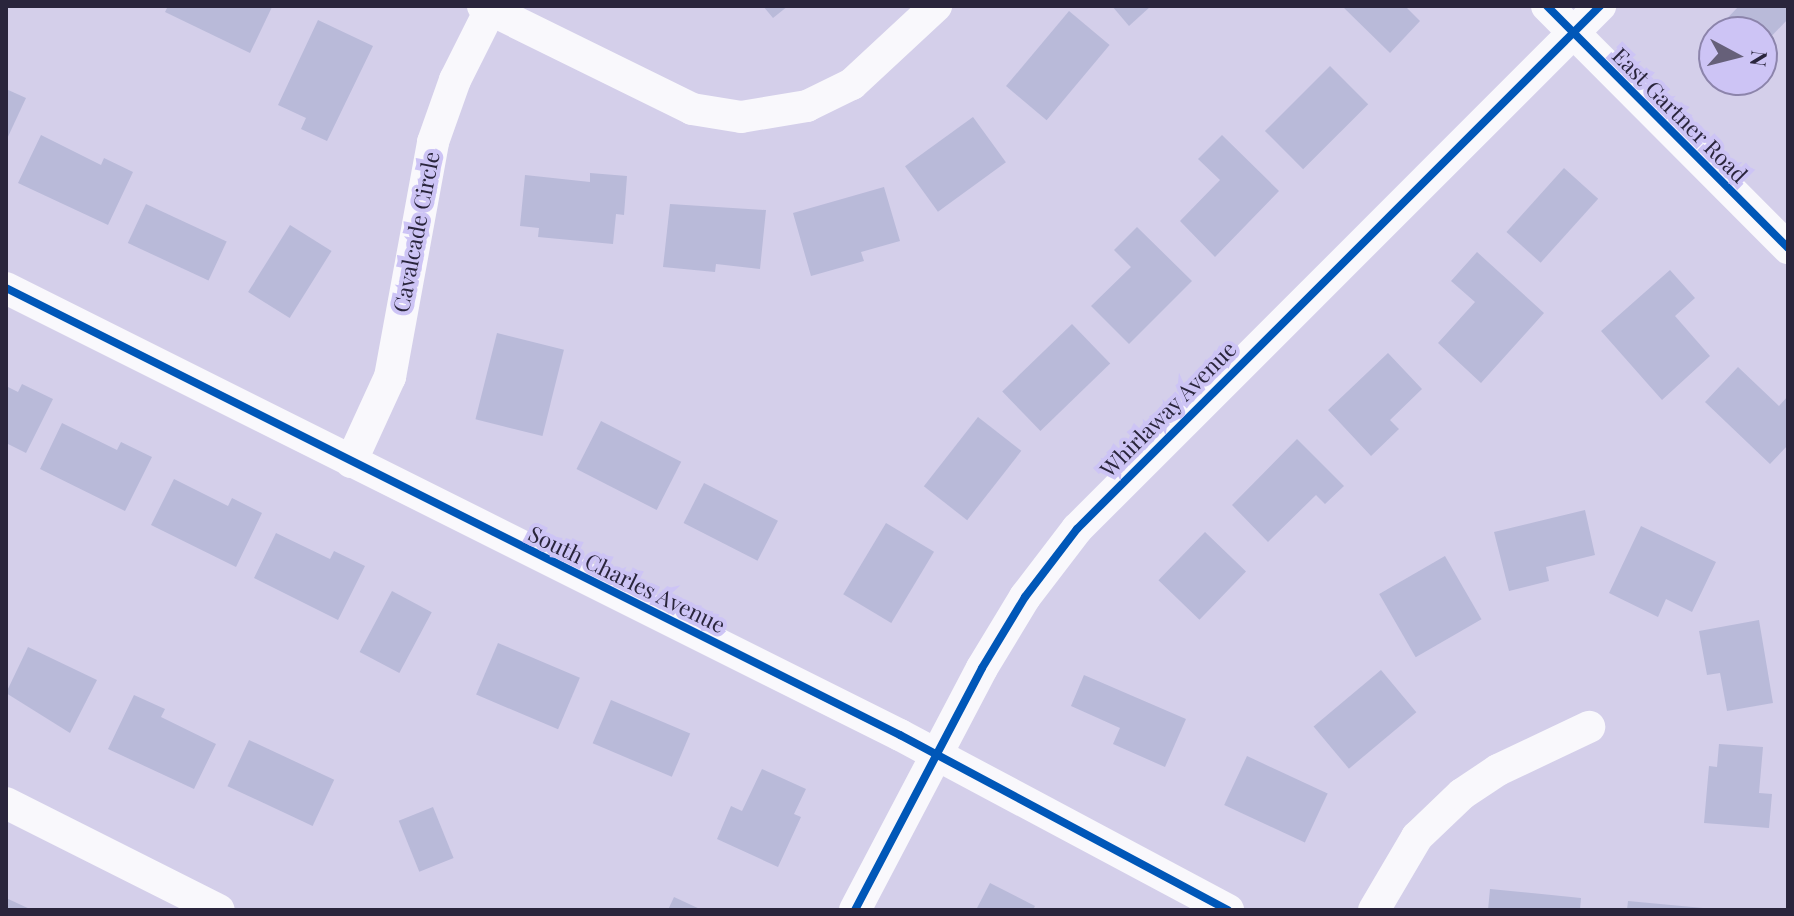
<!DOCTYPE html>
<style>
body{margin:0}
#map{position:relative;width:1794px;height:916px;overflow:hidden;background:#d4cfea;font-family:"Playfair Display",serif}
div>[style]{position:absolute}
.building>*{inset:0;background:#b9bad9;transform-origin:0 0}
.minor>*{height:32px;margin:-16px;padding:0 16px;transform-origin:16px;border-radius:16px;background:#f9f8fc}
.cycleway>*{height:8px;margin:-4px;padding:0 4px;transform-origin:4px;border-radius:4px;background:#0057b8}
span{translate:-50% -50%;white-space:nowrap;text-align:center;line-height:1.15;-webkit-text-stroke:8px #cdc4f5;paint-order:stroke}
.street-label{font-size:22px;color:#2a253c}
.frame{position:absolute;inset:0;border:8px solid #2a253c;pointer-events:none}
.north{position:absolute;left:1698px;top:16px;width:80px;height:80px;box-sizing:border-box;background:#cdc4f5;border:2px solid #8c84ab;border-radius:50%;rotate:97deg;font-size:22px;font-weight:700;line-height:32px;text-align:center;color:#2a253c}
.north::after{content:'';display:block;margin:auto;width:28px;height:36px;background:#666079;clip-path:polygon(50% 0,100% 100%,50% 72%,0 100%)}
</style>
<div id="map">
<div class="building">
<i style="clip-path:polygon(168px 6px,270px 6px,272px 7px,250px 53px,165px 12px)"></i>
<i style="clip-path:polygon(763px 6px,788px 6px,773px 18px)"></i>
<i style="clip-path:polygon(1112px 6px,1151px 6px,1129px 26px)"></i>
<i style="clip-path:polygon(1342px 6px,1405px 6px,1420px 21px,1390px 53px)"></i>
<i style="clip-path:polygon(1739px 6px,1788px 6px,1788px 19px,1762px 46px,1762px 32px,1714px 32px)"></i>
<i style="left:1069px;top:11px;width:53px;height:98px;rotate:40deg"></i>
<i style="clip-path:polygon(318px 20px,373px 46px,327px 141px,301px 129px,306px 118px,278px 105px)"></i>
<i style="left:1330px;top:66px;width:54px;height:92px;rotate:45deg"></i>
<i style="clip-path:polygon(6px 89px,26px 98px,6px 141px)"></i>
<i style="left:973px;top:117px;width:56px;height:84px;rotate:54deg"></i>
<i style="clip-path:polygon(41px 135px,101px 165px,104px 158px,133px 172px,108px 225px,18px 183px)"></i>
<i style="clip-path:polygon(1222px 135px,1279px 191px,1215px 257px,1180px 221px,1220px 180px,1198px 159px)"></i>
<i style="left:1564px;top:168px;width:46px;height:86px;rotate:42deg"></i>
<i style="clip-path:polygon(590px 173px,627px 176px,624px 215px,616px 214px,613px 244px,538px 237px,539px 228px,520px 226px,525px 175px,590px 182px)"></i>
<i style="clip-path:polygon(884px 187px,900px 241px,861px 252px,864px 261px,811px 276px,793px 213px)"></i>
<i style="left:146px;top:204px;width:89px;height:43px;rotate:25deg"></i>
<i style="clip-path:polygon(670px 204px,766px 210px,760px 269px,716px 264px,715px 272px,663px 267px)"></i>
<i style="left:290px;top:225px;width:49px;height:79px;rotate:32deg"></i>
<i style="clip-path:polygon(1137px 227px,1192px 281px,1129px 344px,1091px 306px,1131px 267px,1114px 250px)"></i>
<i style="clip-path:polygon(1477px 252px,1544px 313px,1481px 383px,1438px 343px,1475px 302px,1451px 281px)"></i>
<i style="clip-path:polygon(1670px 270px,1695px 298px,1675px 316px,1710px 356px,1662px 400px,1601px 331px)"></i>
<i style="left:1072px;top:324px;width:55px;height:97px;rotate:46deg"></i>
<i style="left:497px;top:333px;width:69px;height:89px;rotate:14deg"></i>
<i style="clip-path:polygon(1388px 353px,1422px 389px,1390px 420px,1399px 429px,1371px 456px,1328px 410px)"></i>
<i style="clip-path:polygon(1738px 367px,1779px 406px,1788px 396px,1788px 445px,1770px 464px,1705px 402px)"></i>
<i style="clip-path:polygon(22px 384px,53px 399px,26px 453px,6px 443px,6px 386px,18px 392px)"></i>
<i style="left:978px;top:417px;width:55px;height:88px;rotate:38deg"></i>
<i style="left:601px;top:421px;width:90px;height:54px;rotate:27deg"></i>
<i style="clip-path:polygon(62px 423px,117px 450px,121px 442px,152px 457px,125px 511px,40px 469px)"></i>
<i style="clip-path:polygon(1297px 439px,1344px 486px,1325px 504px,1316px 495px,1268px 542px,1232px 505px)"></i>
<i style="clip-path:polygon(174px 479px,228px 506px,232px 498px,262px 513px,236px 567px,151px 525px)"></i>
<i style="left:704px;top:483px;width:83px;height:45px;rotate:27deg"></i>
<i style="clip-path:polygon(1585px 510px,1595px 555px,1546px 567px,1549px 581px,1509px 591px,1494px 532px)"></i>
<i style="left:886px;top:523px;width:56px;height:83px;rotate:31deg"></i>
<i style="clip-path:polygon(1641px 526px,1716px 562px,1692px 612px,1666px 599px,1658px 617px,1609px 593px)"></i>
<i style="left:1205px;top:532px;width:57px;height:67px;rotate:44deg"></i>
<i style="clip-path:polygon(276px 533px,330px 559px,334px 551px,365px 566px,338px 620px,254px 578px)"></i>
<i style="left:1445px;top:556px;width:73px;height:76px;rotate:60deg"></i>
<i style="left:392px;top:591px;width:45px;height:69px;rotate:28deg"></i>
<i style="clip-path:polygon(1759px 620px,1773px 703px,1727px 711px,1720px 673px,1707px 675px,1699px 631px)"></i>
<i style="left:498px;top:643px;width:89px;height:56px;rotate:23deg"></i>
<i style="clip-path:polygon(28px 647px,97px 680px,70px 733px,6px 693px)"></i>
<i style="left:1381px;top:670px;width:55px;height:88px;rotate:50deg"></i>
<i style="clip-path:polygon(1084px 675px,1186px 719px,1165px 767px,1113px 744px,1120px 728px,1071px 706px)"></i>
<i style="clip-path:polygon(134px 695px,165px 709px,161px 717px,216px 744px,194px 789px,108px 749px)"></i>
<i style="left:611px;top:700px;width:86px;height:47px;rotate:23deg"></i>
<i style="left:249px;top:740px;width:94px;height:51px;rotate:25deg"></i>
<i style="clip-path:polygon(1719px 744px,1763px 747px,1759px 793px,1772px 794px,1769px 828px,1704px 823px,1709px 766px,1717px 767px)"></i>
<i style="left:1247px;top:756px;width:89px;height:54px;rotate:25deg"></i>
<i style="clip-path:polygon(762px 769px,806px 789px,794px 814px,801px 817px,778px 867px,717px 839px,731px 806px,742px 811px)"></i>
<i style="left:433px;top:807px;width:55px;height:37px;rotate:68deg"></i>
<i style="clip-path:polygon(990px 883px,1035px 906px,1033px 910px,976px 910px)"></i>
<i style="clip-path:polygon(1490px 889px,1581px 898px,1580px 910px,1488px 910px)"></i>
<i style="clip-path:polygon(674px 897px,702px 910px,668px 910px)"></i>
<i style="clip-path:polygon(6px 898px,32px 910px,6px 910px)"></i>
<i style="clip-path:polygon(1628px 901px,1703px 908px,1703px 910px,1627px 910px)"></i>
</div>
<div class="minor">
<i style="left:483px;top:6px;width:233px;rotate:26.2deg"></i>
<i style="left:692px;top:109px;width:50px;rotate:9.3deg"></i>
<i style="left:741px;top:117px;width:67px;rotate:-9.5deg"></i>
<i style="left:807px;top:106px;width:50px;rotate:-26.1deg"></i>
<i style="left:852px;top:84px;width:115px;rotate:-42.9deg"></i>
<i style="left:1547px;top:6px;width:342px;rotate:45.1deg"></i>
<i style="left:6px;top:288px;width:1000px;rotate:26.57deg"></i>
<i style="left:900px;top:735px;width:372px;rotate:28.1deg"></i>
<i style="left:351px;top:462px;width:94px;rotate:-65.4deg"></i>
<i style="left:390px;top:377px;width:239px;rotate:-79.6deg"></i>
<i style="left:433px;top:142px;width:66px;rotate:-70.5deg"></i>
<i style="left:455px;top:80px;width:83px;rotate:-63.4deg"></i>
<i style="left:6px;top:803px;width:238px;rotate:26.7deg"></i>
<i style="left:855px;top:910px;width:273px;rotate:-62.3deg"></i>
<i style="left:982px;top:668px;width:83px;rotate:-58.8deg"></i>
<i style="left:1025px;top:597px;width:86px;rotate:-52.6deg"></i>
<i style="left:1077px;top:529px;width:740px;rotate:-45deg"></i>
<i style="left:1374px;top:910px;width:85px;rotate:-59.5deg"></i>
<i style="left:1417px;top:837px;width:62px;rotate:-43.7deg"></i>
<i style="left:1462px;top:794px;width:43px;rotate:-33.7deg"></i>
<i style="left:1498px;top:770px;width:101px;rotate:-25.3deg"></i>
</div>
<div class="cycleway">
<i style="left:1547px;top:6px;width:342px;rotate:45.1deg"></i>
<i style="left:6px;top:288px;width:1000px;rotate:26.57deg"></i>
<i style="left:900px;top:735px;width:372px;rotate:28.1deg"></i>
<i style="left:855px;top:910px;width:273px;rotate:-62.3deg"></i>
<i style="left:982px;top:668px;width:83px;rotate:-58.8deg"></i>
<i style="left:1025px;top:597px;width:86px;rotate:-52.6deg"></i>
<i style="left:1077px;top:529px;width:740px;rotate:-45deg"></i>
</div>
<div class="street-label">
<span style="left:1680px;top:115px;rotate:45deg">East Gartner Road</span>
<span style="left:416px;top:232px;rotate:-79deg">Cavalcade Circle</span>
<span style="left:1168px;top:409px;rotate:-45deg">Whirlaway Avenue</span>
<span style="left:627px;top:579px;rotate:26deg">South Charles Avenue</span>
</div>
<div class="frame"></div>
<div class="north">N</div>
</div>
